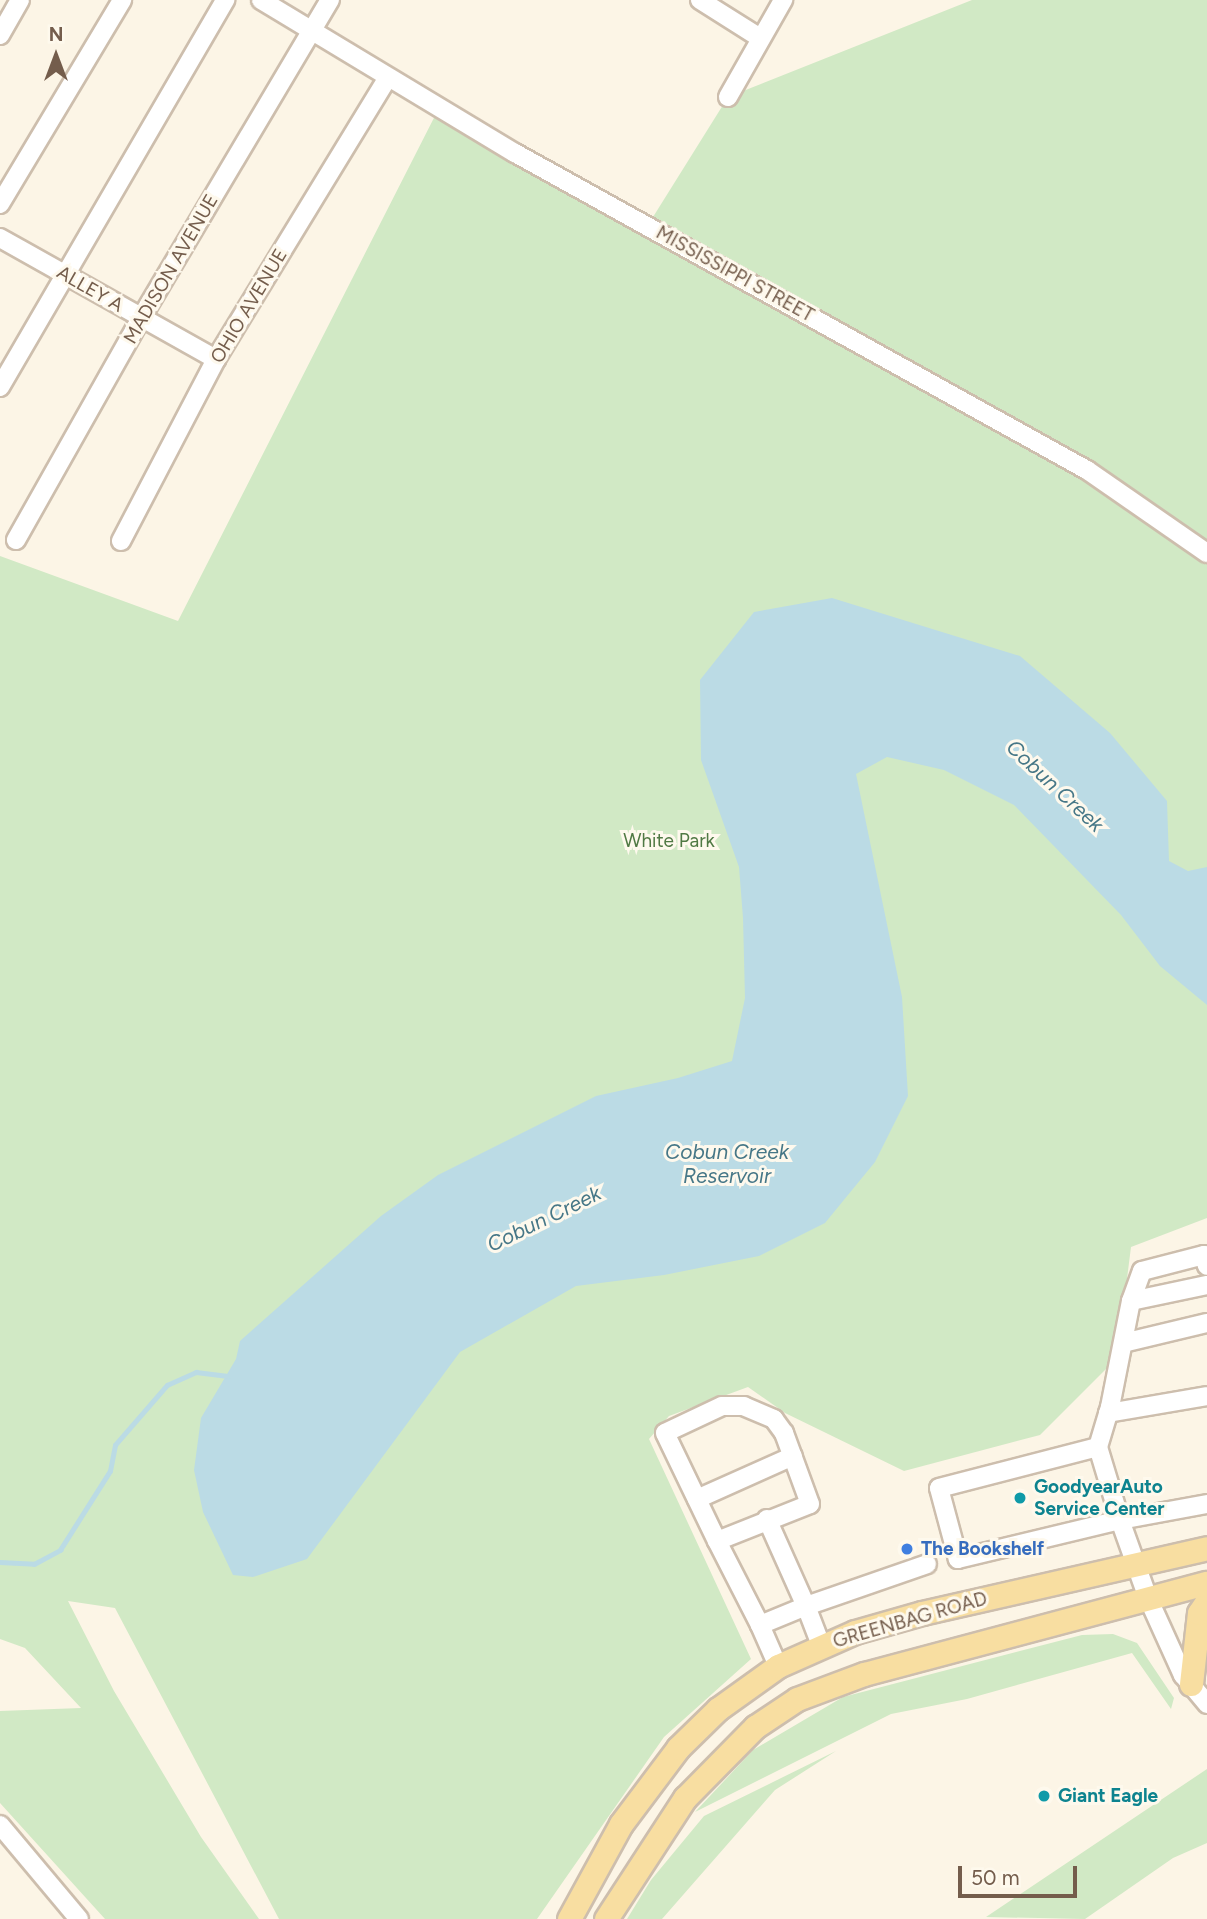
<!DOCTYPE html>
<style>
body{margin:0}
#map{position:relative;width:1207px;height:1919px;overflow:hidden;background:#fcf5e6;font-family:Figtree,sans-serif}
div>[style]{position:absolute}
.green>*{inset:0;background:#d1e9c5}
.water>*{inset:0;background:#bbdbe5}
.stream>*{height:4.5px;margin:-2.25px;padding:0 2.25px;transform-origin:2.25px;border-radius:2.25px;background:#bbdbe5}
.roads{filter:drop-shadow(2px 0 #cdbead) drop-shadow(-2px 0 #cdbead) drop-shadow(0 2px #cdbead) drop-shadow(0 -2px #cdbead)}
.minor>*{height:18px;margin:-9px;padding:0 9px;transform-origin:9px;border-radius:9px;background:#fff}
.major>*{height:23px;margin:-11.5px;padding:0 11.5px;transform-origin:11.5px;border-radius:11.5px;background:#f8dea1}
.dots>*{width:19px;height:19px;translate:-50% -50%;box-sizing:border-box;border:4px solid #fef9ed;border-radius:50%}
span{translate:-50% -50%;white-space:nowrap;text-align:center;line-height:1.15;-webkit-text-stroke:6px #fef9ed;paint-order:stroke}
.street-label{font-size:19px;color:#745d4c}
.park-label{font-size:19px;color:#507944}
.culture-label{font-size:19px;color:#0d838f;font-weight:700}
.left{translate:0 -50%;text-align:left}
.shop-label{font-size:19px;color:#366cbe;font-weight:700}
.water-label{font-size:21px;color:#467787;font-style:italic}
.north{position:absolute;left:21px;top:21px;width:70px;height:70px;-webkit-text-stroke:5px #fef9ed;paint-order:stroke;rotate:0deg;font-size:19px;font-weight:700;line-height:28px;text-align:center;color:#745d4c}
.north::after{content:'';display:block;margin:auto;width:24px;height:32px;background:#745d4c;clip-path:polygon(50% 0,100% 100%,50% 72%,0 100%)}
.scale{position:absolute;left:958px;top:1866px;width:119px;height:32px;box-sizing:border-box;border:4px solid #745d4c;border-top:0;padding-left:9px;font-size:21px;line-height:24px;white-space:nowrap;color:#745d4c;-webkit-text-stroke:5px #fef9ed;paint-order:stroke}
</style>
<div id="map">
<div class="green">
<i style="clip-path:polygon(972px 0,1207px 0,1207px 1218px,1131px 1247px,1117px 1358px,1040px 1435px,904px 1471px,785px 1413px,748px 1387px,669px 1416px,649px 1439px,751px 1659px,664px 1737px,537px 1919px,279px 1919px,115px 1608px,68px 1601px,114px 1691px,201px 1837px,259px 1919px,105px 1919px,0 1803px,0 1711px,81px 1708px,25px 1648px,0 1639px,0 556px,178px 621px,439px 108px,648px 225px,728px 97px)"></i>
<i style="clip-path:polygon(1113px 1634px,1137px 1643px,1174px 1698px,1171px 1709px,1132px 1653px,967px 1699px,891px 1714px,695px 1812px,753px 1750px,843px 1697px,1082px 1635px)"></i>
<i style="clip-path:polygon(836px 1751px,775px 1790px,662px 1919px,627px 1919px,651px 1880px,704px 1816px)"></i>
<i style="clip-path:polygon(1207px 1769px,1207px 1843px,1173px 1858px,1085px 1919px,986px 1917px)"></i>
</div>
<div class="water">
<i style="clip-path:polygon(832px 598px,1020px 656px,1110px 733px,1167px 801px,1169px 861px,1188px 871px,1207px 867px,1207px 1005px,1160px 966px,1121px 915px,1014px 805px,944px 770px,887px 757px,856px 774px,902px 997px,908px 1096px,875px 1162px,825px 1223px,759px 1256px,664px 1275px,576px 1286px,460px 1352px,307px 1559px,253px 1577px,233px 1575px,203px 1512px,194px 1470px,201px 1418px,236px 1359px,240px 1341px,381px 1216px,438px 1175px,596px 1096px,678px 1078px,732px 1061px,745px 998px,743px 918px,739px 867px,701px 760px,700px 680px,754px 612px)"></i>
</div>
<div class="stream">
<i style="left:0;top:1562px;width:34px;rotate:3deg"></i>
<i style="left:34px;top:1564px;width:30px;rotate:-28deg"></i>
<i style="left:60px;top:1550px;width:93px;rotate:-57.7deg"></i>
<i style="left:110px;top:1471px;width:26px;rotate:-79deg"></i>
<i style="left:115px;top:1445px;width:79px;rotate:-49.1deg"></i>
<i style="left:167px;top:1385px;width:32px;rotate:-24deg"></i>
<i style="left:196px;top:1372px;width:32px;rotate:7deg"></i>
</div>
<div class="roads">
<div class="minor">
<i style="left:261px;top:0;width:297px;rotate:31.1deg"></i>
<i style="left:515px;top:153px;width:654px;rotate:29deg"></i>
<i style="left:1087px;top:470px;width:146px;rotate:34.7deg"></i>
<i style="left:700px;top:0;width:71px;rotate:32.3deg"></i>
<i style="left:0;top:35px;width:40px;rotate:-60.3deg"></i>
<i style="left:728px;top:97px;width:112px;rotate:-60.4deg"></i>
<i style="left:0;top:204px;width:238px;rotate:-59.1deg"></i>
<i style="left:0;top:238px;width:248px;rotate:29.3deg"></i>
<i style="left:0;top:387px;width:448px;rotate:-59.8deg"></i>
<i style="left:16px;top:540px;width:255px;rotate:-60.6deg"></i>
<i style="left:141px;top:318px;width:370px;rotate:-59.3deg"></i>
<i style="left:121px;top:541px;width:205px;rotate:-62.4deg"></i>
<i style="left:216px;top:359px;width:330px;rotate:-58.6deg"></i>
<i style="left:1131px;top:1301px;width:78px;rotate:-11.9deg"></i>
<i style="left:1123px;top:1343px;width:86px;rotate:-13.4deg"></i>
<i style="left:1108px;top:1413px;width:100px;rotate:-9.7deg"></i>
<i style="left:1098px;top:1447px;width:42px;rotate:-73.3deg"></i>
<i style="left:1110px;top:1407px;width:108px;rotate:-78.8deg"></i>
<i style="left:1131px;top:1301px;width:32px;rotate:-70deg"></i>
<i style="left:1142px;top:1271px;width:64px;rotate:-14.5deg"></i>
<i style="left:1204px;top:1255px;width:11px;rotate:75deg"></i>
<i style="left:697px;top:1499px;width:105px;rotate:-24.1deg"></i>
<i style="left:1207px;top:1504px;width:88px;rotate:169.6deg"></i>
<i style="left:1120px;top:1520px;width:167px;rotate:166.5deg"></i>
<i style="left:958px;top:1559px;width:73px;rotate:-105deg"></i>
<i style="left:939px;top:1488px;width:164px;rotate:-14.5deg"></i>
<i style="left:1098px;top:1447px;width:76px;rotate:73.2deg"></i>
<i style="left:1120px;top:1520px;width:83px;rotate:70.3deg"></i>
<i style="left:1148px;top:1598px;width:85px;rotate:65.6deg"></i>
<i style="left:1183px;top:1675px;width:38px;rotate:50deg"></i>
<i style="left:767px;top:1519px;width:95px;rotate:65.9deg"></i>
<i style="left:806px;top:1606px;width:128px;rotate:-19.1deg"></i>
<i style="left:717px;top:1541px;width:100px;rotate:-21.7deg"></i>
<i style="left:810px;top:1504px;width:76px;rotate:-110.1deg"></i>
<i style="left:784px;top:1433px;width:17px;rotate:-126deg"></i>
<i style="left:774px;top:1419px;width:33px;rotate:-157deg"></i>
<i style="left:744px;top:1406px;width:22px;rotate:180deg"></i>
<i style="left:722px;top:1406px;width:63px;rotate:154.7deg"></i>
<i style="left:665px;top:1433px;width:120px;rotate:64.3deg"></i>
<i style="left:717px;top:1541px;width:94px;rotate:62.9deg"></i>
<i style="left:778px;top:1666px;width:45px;rotate:-113.7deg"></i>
<i style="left:760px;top:1625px;width:50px;rotate:-22.4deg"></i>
<i style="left:806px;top:1606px;width:42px;rotate:69deg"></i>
<i style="left:0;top:1825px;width:123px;rotate:50deg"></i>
</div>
<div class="major">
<i style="left:1191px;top:1684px;width:71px;rotate:-83.6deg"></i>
<i style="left:1199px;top:1613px;width:14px;rotate:-56deg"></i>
<i style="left:569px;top:1919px;width:108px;rotate:-61.3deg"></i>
<i style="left:621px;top:1824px;width:95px;rotate:-53.1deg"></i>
<i style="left:678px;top:1748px;width:56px;rotate:-44.3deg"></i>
<i style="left:718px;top:1709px;width:74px;rotate:-35.6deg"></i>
<i style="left:778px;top:1666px;width:84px;rotate:-23.8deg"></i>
<i style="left:855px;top:1632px;width:70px;rotate:-15.8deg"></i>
<i style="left:922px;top:1613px;width:292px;rotate:-12.8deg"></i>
<i style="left:606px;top:1919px;width:145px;rotate:-56.9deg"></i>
<i style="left:685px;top:1798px;width:100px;rotate:-45.4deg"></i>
<i style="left:755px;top:1727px;width:50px;rotate:-33.7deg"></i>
<i style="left:797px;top:1699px;width:72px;rotate:-20.5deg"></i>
<i style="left:864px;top:1674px;width:355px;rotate:-14.9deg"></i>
</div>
</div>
<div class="dots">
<i style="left:1020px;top:1498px;background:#0f9aa8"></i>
<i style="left:907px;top:1549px;background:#3f7fe0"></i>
<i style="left:1044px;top:1796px;background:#0f9aa8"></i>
</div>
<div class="street-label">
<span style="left:171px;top:269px;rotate:-60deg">MADISON AVENUE</span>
<span style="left:735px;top:274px;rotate:29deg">MISSISSIPPI STREET</span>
<span style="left:90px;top:289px;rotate:30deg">ALLEY A</span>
<span style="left:249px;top:306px;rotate:-59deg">OHIO AVENUE</span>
<span style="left:910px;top:1620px;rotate:-16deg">GREENBAG ROAD</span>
</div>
<div class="park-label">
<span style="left:669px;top:841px">White Park</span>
</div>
<div class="culture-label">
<span class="left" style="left:1034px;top:1498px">GoodyearAuto<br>Service Center</span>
<span class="left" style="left:1058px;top:1796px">Giant Eagle</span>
</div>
<div class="shop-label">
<span class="left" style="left:921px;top:1549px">The Bookshelf</span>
</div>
<div class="water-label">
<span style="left:1055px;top:786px;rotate:43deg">Cobun Creek</span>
<span style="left:727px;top:1164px">Cobun Creek<br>Reservoir</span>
<span style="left:544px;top:1219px;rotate:-26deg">Cobun Creek</span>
</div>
<div class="north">N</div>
<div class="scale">50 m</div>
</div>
